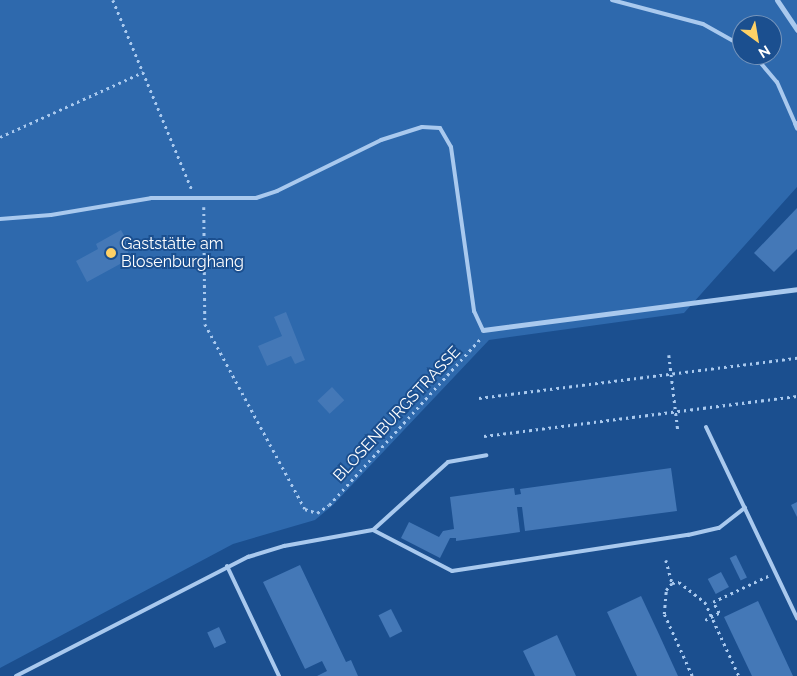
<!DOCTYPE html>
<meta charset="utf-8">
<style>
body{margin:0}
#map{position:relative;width:797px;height:676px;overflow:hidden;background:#1b4f8f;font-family:Raleway,sans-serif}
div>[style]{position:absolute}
.green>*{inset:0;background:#2e69ad}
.building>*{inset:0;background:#4478b7;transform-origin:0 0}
.path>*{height:2.5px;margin-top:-1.25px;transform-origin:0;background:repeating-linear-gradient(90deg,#a9c9ee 0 2.5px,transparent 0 6.5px)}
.service>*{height:4px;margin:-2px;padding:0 2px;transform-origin:2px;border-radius:2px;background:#a9c9ee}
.minor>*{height:5px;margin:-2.5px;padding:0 2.5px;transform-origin:2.5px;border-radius:2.5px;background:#a9c9ee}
.dots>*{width:14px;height:14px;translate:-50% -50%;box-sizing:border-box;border:2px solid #1b4f8f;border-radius:50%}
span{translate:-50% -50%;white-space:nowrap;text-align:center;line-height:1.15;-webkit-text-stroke:4px #1b4f8f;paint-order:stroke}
.poi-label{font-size:16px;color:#fff}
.left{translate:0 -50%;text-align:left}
.street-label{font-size:16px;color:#fff}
.north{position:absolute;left:732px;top:15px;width:50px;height:50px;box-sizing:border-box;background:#1b4f8f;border:1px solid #7695bc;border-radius:50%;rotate:148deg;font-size:14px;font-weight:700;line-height:20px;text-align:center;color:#fff}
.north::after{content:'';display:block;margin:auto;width:18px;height:22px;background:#ffd166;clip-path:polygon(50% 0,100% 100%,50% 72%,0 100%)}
</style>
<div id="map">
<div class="green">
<i style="clip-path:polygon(evenodd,0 0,797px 0,797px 187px,684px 313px,489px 340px,333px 505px,315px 520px,233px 544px,0 668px,0 0,742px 25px,772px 25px,772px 55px,742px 55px,742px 25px)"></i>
</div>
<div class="building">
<i style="clip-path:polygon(797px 208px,797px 249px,774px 272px,754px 253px)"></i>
<i style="clip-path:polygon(121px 230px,131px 248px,127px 250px,131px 258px,87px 282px,76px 261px,98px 249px,96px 244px)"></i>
<i style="clip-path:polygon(286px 312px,305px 360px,295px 364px,291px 356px,267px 366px,258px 346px,282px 336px,274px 317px)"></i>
<i style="left:332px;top:387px;width:18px;height:20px;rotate:47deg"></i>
<i style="clip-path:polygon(671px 468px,677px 511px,525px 531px,522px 507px,517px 507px,520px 532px,456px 541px,456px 538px,450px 538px,440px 558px,401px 538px,409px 522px,439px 537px,443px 531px,454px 529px,450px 497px,514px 488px,515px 495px,521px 494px,520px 489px)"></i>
<i style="clip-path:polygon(797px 502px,797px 517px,791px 505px)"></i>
<i style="left:736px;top:555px;width:25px;height:7px;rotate:64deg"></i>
<i style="clip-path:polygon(300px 565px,346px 662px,351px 660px,358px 676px,317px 676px,327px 671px,322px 661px,305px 669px,263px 582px)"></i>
<i style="left:721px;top:572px;width:17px;height:15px;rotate:62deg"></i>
<i style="clip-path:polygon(641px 596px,657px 630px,678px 676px,637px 676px,607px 612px)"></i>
<i style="clip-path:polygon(758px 601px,793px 676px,752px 676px,724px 617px)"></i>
<i style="left:391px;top:609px;width:25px;height:14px;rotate:63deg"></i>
<i style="left:219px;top:627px;width:17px;height:13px;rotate:65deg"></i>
<i style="clip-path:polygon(557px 635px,576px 676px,535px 676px,523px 651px)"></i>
</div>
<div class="path">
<i style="left:113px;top:0;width:206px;rotate:67.4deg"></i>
<i style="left:0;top:137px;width:157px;rotate:-24.4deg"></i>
<i style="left:204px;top:207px;width:117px;rotate:89.5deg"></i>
<i style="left:205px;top:324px;width:210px;rotate:61.6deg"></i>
<i style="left:305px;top:509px;width:13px;rotate:18deg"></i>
<i style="left:317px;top:513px;width:14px;rotate:-34deg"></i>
<i style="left:329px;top:505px;width:224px;rotate:-47.7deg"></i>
<i style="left:669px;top:355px;width:76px;rotate:83.2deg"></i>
<i style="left:479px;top:398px;width:321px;rotate:-7.2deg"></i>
<i style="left:484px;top:436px;width:316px;rotate:-7.3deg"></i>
<i style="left:666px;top:560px;width:24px;rotate:75deg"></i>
<i style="left:705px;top:620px;width:16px;rotate:-27deg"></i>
<i style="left:719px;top:613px;width:13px;rotate:-119deg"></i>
<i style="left:713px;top:602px;width:61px;rotate:-25.3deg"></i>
<i style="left:692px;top:676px;width:68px;rotate:-114.3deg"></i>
<i style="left:664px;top:614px;width:24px;rotate:-85deg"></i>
<i style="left:666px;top:590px;width:9px;rotate:-49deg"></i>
<i style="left:672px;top:583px;width:7px;rotate:-8deg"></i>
<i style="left:679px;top:582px;width:33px;rotate:38deg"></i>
<i style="left:705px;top:602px;width:81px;rotate:65.3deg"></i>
</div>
<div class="service">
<i style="left:612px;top:0;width:94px;rotate:14.8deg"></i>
<i style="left:703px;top:24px;width:45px;rotate:29.4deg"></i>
<i style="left:754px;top:55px;width:35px;rotate:50deg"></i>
<i style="left:777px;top:82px;width:45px;rotate:66.3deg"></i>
<i style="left:0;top:219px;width:51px;rotate:-4.5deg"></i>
<i style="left:51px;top:215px;width:101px;rotate:-9.6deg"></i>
<i style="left:151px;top:198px;width:105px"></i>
<i style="left:256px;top:198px;width:22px;rotate:-18deg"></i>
<i style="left:277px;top:191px;width:116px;rotate:-26.1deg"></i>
<i style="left:381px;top:140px;width:43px;rotate:-17.6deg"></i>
<i style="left:422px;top:127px;width:18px;rotate:3deg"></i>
<i style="left:440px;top:128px;width:22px;rotate:60deg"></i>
<i style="left:451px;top:147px;width:166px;rotate:82deg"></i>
<i style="left:474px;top:311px;width:21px;rotate:65deg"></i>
<i style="left:706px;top:427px;width:212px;rotate:64.5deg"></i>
<i style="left:373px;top:530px;width:89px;rotate:27.4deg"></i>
<i style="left:452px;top:571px;width:239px;rotate:-8.7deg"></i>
<i style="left:688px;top:535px;width:32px;rotate:-13deg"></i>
<i style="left:719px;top:528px;width:33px;rotate:-38deg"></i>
<i style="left:227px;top:566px;width:122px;rotate:64.7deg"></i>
<i style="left:16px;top:676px;width:261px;rotate:-27.2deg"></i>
<i style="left:248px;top:557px;width:38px;rotate:-17deg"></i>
<i style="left:284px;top:546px;width:90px;rotate:-10.2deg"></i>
<i style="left:373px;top:530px;width:101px;rotate:-42.2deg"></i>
<i style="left:448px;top:462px;width:39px;rotate:-10deg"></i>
</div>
<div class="minor">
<i style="left:777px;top:0;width:36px;rotate:56deg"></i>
<i style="left:795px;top:123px;width:5px;rotate:68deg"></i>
<i style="left:483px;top:330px;width:317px;rotate:-7.4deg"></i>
</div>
<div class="dots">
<i style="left:111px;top:253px;background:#ffd166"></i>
</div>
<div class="poi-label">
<span class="left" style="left:121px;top:253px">Gaststätte am<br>Blosenburghang</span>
</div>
<div class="street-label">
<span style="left:397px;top:414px;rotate:-47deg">BLOSENBURGSTRASSE</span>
</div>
<div class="north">N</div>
</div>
